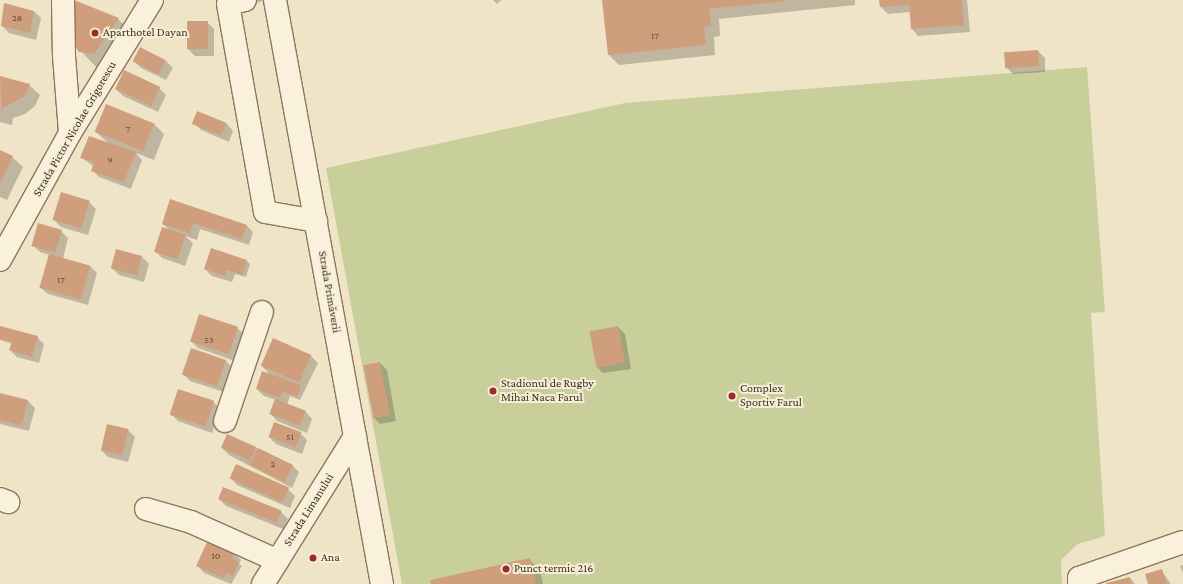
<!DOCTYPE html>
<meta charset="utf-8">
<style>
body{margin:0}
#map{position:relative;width:1183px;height:584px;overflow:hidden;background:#f0e4c8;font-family:"Crimson Pro",serif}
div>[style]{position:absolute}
.green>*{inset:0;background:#c9cf9b}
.shadow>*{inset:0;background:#0003}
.building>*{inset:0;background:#cf9f7d;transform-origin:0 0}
.roads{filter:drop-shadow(1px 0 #8d765c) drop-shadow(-1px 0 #8d765c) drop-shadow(0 1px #8d765c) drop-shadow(0 -1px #8d765c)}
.minor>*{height:22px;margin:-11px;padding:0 11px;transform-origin:11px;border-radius:11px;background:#faf1dc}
.dots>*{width:11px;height:11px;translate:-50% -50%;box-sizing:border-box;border:2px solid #f7eed8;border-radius:50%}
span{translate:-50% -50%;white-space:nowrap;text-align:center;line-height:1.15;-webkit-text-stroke:4px #f7eed8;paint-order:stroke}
.number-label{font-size:10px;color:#624a37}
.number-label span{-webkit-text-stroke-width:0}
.poi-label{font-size:12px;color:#3d2e20}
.left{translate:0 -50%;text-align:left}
.street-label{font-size:12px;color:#3d2e20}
</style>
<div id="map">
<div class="green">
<i style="clip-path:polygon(1087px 67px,1105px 312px,1091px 313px,1105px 536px,1078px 544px,1061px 560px,1062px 584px,402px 584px,326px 168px,625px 103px)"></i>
</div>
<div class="shadow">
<i style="clip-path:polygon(222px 0,268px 0,230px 8px)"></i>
<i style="clip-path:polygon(493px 0,501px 0,497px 4px)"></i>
<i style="clip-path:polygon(603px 0,855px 0,855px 5px,719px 19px,720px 36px,714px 37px,715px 55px,619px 65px,609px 55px)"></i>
<i style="clip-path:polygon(880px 0,967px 0,970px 32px,918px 36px,912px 29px,910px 12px,888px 14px,881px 7px)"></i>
<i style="clip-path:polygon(74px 1px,118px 19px,136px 36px,98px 69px,76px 46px)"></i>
<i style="clip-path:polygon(34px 11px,41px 18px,36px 40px,9px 33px,2px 26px)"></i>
<i style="clip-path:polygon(207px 22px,214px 29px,214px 56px,195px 56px,188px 49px)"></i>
<i style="clip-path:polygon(140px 49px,166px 61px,173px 68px,166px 80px,141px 68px,134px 61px)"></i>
<i style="clip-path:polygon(1038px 51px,1045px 58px,1045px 72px,1013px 74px,1006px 67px)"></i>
<i style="clip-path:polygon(0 77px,29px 85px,40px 95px,35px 106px,25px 114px,13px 118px,12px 125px,0 122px)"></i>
<i style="clip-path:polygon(159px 88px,166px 95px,158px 112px,123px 96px,116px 89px)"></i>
<i style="clip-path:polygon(106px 105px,154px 124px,164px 134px,154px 160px,136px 153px,142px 160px,131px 189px,99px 177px,92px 170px,93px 166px,82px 158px,108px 143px,96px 132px)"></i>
<i style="clip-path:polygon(194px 123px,227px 124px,233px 131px,229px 142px,201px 130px)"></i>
<i style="clip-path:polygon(0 151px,12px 157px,23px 167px,7px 200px,0 197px)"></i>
<i style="clip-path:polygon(171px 200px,246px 225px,253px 232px,249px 245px,200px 229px,197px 240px,185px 236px,193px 243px,185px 266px,162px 258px,155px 251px,170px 231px,163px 224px)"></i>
<i style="clip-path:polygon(89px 202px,96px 209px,88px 235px,61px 227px,54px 220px)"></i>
<i style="clip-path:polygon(61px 231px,68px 238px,63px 259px,90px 266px,97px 273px,88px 305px,48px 294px,41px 288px,50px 255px,40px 252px,33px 245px)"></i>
<i style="clip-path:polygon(212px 249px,247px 261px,250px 264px,246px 277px,235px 274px,232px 282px,212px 276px,205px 269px)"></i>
<i style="clip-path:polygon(116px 251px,142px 257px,149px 264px,144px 282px,119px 275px,112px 268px)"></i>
<i style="clip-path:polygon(0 327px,37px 337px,44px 344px,39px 363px,17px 357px,10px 350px,12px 344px,0 340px)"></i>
<i style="clip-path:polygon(618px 327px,625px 334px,631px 369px,603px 373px,597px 367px)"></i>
<i style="clip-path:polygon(237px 328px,244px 334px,235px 361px,198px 348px,191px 341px)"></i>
<i style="clip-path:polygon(274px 339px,311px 356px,318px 363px,300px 400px,290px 396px,287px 405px,306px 412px,312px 419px,307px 433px,277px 421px,271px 414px,276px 400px,264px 396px,257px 389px,270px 375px,262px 366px)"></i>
<i style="clip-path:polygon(191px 350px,226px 361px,233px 368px,224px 392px,190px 381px,183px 374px)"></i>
<i style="clip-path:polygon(380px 363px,387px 370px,396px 421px,380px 424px,373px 417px)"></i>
<i style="clip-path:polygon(0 394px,28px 401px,35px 408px,29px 431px,0 424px)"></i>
<i style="clip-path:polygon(213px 402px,220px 408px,212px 433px,178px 421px,171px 414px)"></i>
<i style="clip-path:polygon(128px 430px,135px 437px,128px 462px,108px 457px,101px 450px)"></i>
<i style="clip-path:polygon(300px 433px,307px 440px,302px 454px,276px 444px,269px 437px)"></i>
<i style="clip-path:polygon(255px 447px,292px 465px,299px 472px,292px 488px,229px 455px,222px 448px)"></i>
<i style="clip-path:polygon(231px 478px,288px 489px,295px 496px,290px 508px,237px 485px)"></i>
<i style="clip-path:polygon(223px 488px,281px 512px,288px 519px,283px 529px,226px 506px,219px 499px)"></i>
<i style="clip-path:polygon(234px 553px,241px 560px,239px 564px,242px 566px,231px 584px,204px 573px,198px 566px)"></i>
<i style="clip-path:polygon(530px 560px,540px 570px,543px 584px,432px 584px)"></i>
<i style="clip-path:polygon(1183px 565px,1183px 573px,1180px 566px)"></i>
<i style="clip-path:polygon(1161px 570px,1171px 584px,1149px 584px)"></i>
<i style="clip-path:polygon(1130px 578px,1135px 584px,1108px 584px)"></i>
</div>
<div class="building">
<i style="clip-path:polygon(74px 0,119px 18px,94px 54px,79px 52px,75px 46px)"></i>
<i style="clip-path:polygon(602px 0,786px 0,786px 1px,709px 9px,711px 26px,704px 27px,706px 45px,608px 55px)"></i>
<i style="clip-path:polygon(879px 0,962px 0,964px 25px,911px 29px,909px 5px,880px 7px)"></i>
<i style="clip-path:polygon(4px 3px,34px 11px,30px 33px,1px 26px)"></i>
<i style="left:208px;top:21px;width:28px;height:21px;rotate:90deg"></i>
<i style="left:140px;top:47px;width:29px;height:16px;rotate:27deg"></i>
<i style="left:1038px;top:50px;width:16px;height:34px;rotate:86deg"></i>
<i style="left:124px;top:70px;width:40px;height:21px;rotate:25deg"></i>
<i style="clip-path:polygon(0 76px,30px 84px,25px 96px,3px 108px,2px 115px)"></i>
<i style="left:106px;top:104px;width:52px;height:30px;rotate:22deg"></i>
<i style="left:197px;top:111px;width:32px;height:14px;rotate:22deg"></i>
<i style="clip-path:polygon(89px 136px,136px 152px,124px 182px,91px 171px,94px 162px,80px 158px)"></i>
<i style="clip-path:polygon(0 150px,13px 156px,0 184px)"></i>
<i style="left:61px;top:192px;width:30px;height:29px;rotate:17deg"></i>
<i style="clip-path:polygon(170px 199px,247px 225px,242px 239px,193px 223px,190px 233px,162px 224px)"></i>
<i style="left:38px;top:223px;width:25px;height:24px;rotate:16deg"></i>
<i style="left:162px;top:227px;width:25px;height:26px;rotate:18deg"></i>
<i style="clip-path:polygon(211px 248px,247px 260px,243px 275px,227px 270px,225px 276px,204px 269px)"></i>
<i style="left:116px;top:249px;width:27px;height:20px;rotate:15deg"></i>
<i style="left:49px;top:254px;width:43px;height:35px;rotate:16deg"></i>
<i style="left:199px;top:314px;width:41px;height:29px;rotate:18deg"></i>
<i style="clip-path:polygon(0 326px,38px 336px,32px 357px,9px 350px,12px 342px,0 339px)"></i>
<i style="left:618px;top:326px;width:37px;height:29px;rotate:79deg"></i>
<i style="left:273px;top:338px;width:42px;height:30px;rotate:24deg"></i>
<i style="left:191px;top:348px;width:37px;height:28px;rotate:19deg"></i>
<i style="left:380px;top:362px;width:54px;height:17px;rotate:79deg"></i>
<i style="clip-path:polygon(262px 371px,301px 385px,297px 397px,283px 392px,280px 398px,256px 389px)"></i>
<i style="left:178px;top:389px;width:38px;height:27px;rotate:18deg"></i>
<i style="clip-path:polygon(0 393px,28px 400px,22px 425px,0 420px)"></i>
<i style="left:275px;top:399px;width:33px;height:16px;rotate:21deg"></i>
<i style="left:274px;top:422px;width:29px;height:16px;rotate:20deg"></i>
<i style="left:107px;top:424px;width:22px;height:27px;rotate:13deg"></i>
<i style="left:227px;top:434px;width:32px;height:15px;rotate:24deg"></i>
<i style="left:258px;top:448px;width:39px;height:19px;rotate:26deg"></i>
<i style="left:236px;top:464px;width:58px;height:16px;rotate:24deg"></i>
<i style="left:223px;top:487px;width:63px;height:13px;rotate:22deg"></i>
<i style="clip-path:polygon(208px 540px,235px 552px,232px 559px,239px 562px,233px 576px,226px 573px,224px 578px,196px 566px)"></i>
<i style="clip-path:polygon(530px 558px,536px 584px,431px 584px,430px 580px)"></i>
<i style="clip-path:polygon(1162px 569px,1167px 584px,1148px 584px,1145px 574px)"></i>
<i style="clip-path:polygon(1130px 577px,1131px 584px,1106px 584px,1106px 583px)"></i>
</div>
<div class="roads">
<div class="minor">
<i style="left:63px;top:0;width:56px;rotate:89deg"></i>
<i style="left:64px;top:56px;width:77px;rotate:85.5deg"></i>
<i style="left:245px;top:0;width:17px;rotate:167deg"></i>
<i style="left:228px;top:4px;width:211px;rotate:79.9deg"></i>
<i style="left:265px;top:212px;width:52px;rotate:10deg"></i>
<i style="left:275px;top:0;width:594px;rotate:79.62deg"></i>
<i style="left:0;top:260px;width:145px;rotate:-61.1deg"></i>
<i style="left:70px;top:133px;width:156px;rotate:-58.3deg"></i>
<i style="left:225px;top:421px;width:115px;rotate:-71.3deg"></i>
<i style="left:0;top:499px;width:9px;rotate:21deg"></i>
<i style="left:146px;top:509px;width:47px;rotate:16.1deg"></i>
<i style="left:191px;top:522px;width:95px;rotate:24.1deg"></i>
<i style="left:263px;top:584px;width:174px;rotate:-58.1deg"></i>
<i style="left:1079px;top:584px;width:6px;rotate:-90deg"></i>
<i style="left:1079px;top:578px;width:110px;rotate:-19.1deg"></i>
</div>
</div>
<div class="dots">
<i style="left:95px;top:33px;background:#9e2a2b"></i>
<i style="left:493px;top:391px;background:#9e2a2b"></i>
<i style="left:732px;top:396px;background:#9e2a2b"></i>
<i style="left:313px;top:558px;background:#9e2a2b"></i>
<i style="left:506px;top:569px;background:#9e2a2b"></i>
</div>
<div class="number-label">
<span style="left:17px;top:18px">28</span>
<span style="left:655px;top:36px">17</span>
<span style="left:128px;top:129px">7</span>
<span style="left:110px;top:160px">9</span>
<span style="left:61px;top:280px">17</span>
<span style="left:209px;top:340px">53</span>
<span style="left:290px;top:437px">51</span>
<span style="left:273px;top:464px">2</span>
<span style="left:216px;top:556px">10</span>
</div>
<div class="poi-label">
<span class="left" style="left:103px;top:33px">Aparthotel Dayan</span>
<span class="left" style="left:501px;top:391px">Stadionul de Rugby<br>Mihai Naca Farul</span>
<span class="left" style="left:740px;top:396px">Complex<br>Sportiv Farul</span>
<span class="left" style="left:321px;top:558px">Ana</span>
<span class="left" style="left:514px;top:569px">Punct termic 216</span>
</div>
<div class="street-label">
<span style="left:75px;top:129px;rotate:-60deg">Strada Pictor Nicolae Grigorescu</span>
<span style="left:329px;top:292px;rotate:80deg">Strada Primăverii</span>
<span style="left:309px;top:510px;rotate:-58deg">Strada Limanului</span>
</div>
</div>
